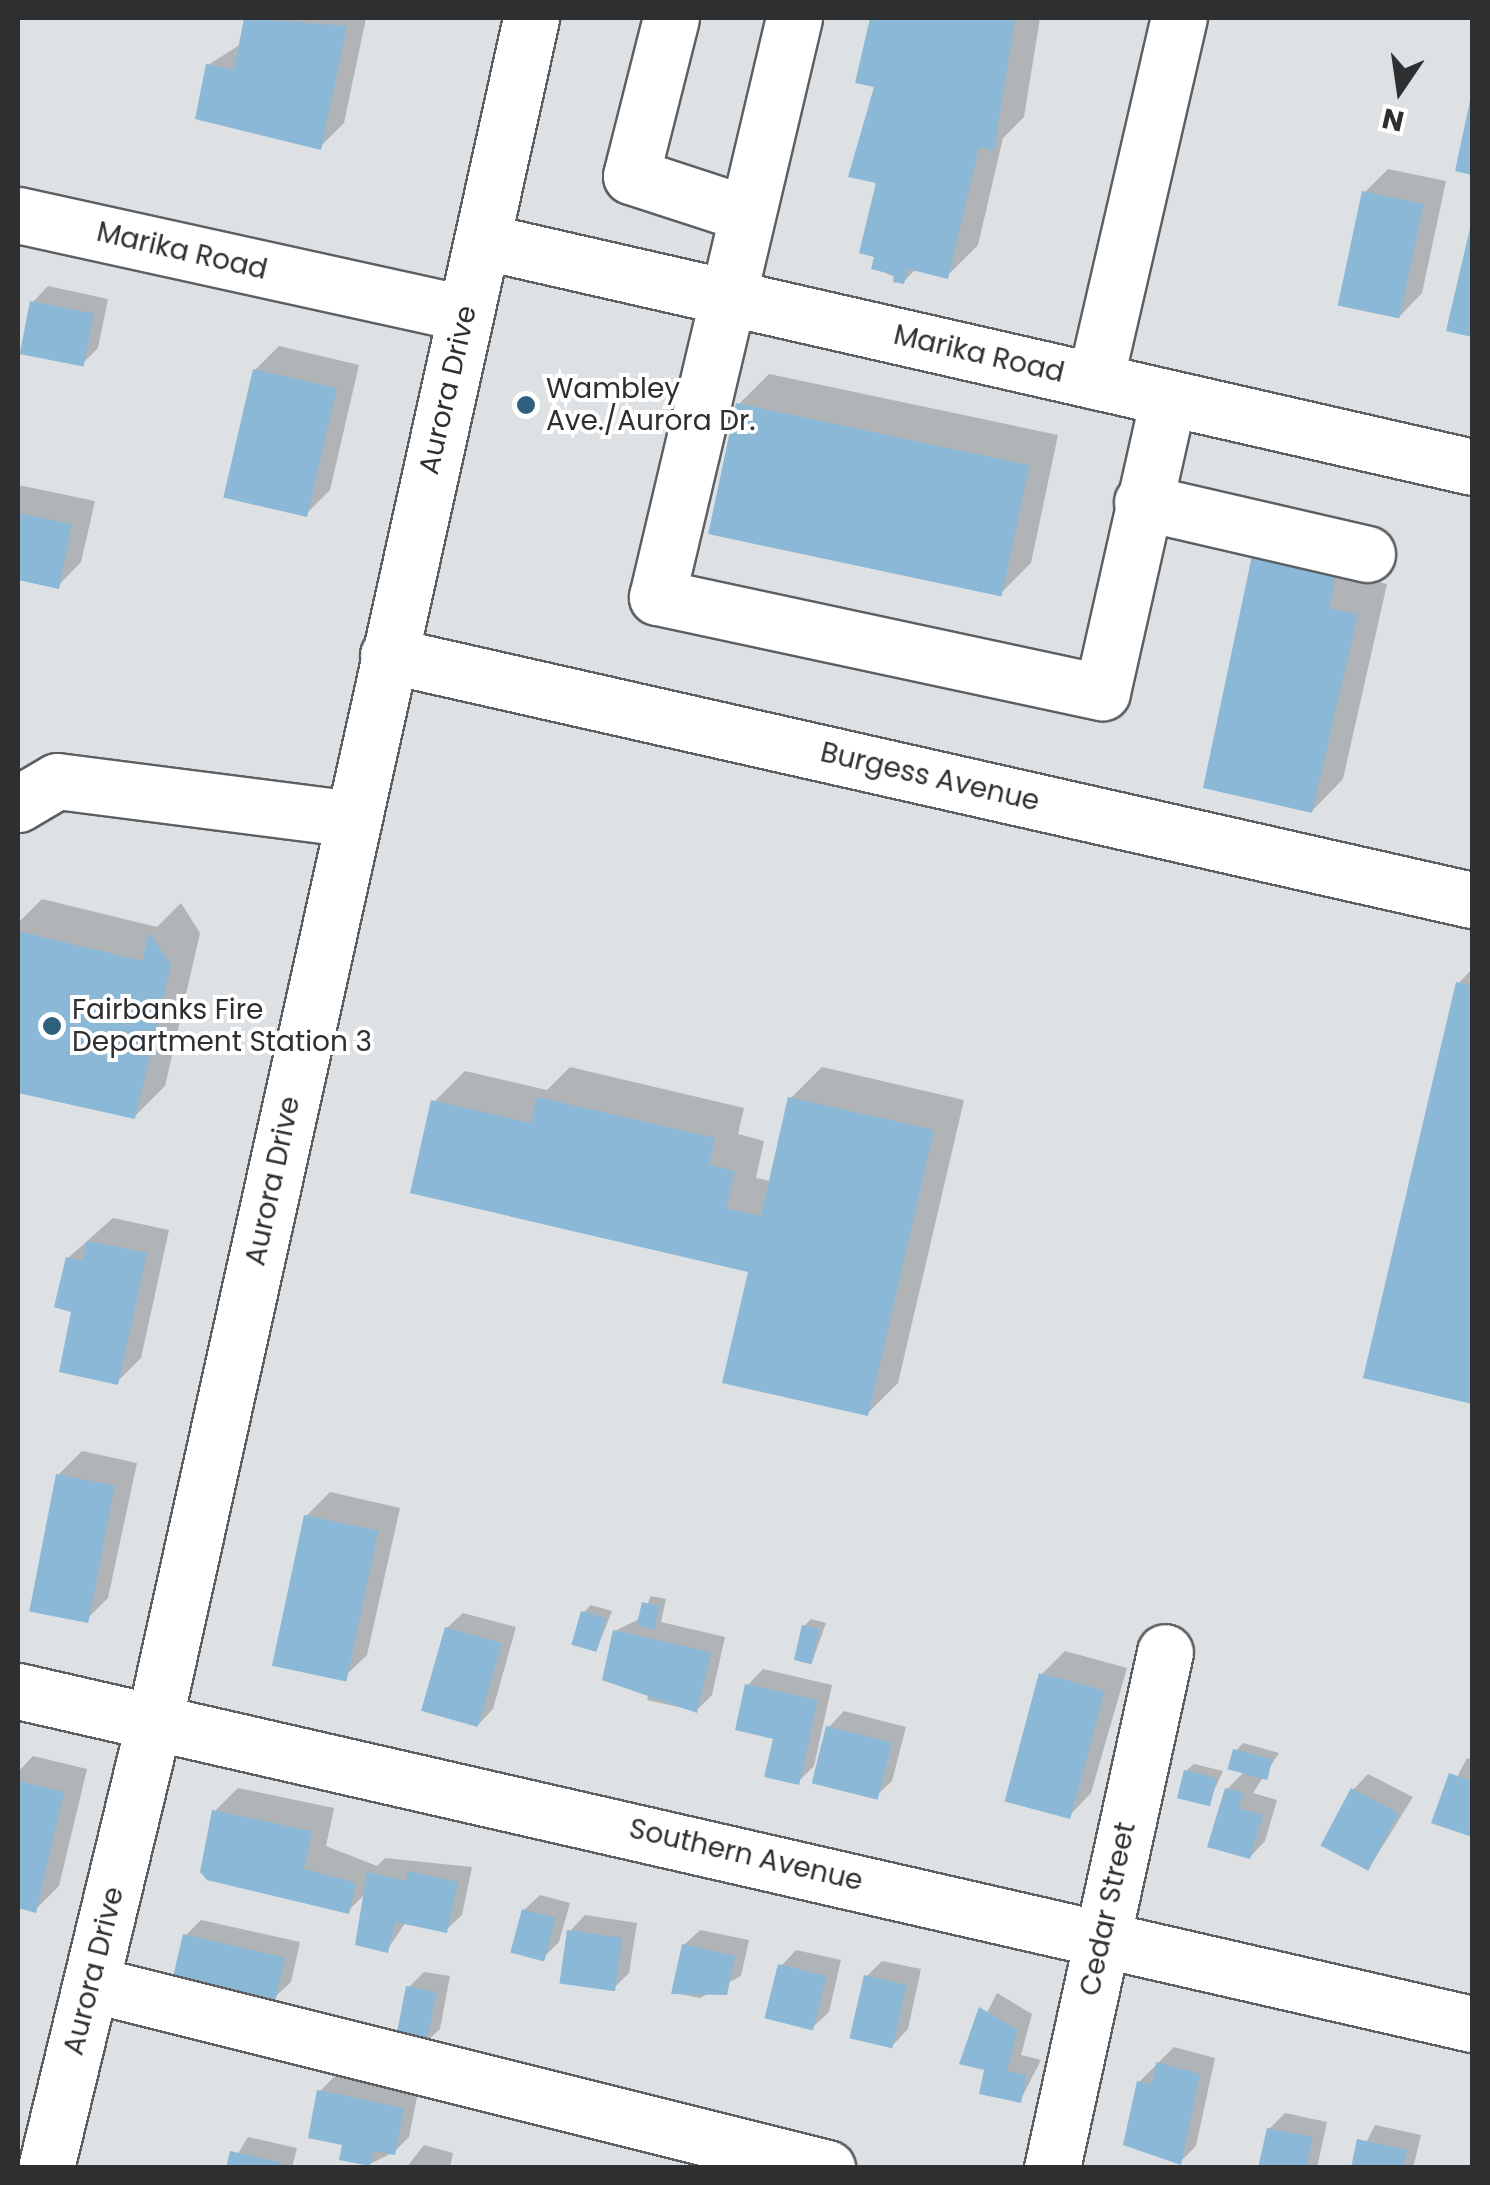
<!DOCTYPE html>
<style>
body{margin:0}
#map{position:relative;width:1490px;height:2185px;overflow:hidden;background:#dde1e4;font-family:Poppins,sans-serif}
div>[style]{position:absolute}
.shadow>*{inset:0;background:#0003}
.building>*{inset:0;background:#8ab8d6;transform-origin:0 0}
.roads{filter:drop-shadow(2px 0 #5c6063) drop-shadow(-2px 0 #5c6063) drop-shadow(0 2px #5c6063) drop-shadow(0 -2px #5c6063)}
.minor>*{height:55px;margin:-27.5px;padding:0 27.5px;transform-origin:27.5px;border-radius:27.5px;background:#fff}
.dots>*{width:28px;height:28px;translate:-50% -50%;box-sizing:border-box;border:5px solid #fff;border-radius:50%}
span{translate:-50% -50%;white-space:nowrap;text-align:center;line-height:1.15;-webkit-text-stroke:8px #fff;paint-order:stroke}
.street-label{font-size:28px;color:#2e2f31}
.poi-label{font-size:28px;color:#2e2f31}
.left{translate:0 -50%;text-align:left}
.frame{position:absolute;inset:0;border:20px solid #2e2f31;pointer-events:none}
.north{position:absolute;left:1350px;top:40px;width:100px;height:100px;-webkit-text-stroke:8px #fff;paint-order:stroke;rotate:193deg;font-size:28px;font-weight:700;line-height:40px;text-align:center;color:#2e2f31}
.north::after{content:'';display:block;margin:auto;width:35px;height:45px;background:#2e2f31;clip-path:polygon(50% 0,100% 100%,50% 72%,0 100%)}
</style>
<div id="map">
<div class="shadow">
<i style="clip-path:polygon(247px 18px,366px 18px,344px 123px,320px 147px,208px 65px,241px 44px)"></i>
<i style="clip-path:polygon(873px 18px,1040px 18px,1024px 117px,1003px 138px,978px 245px,947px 276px,916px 269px,904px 281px,874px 268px,877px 86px,858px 81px)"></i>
<i style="clip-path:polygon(1388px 169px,1446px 181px,1422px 293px,1399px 317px,1364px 193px)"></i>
<i style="clip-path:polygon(1472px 229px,1472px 335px,1449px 329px)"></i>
<i style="clip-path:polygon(48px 286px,108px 299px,98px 348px,82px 364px,33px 302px)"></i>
<i style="clip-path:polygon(279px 346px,359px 365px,330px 490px,306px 514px,255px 370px)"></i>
<i style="clip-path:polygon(769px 374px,1058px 435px,1031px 563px,1000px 594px,738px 405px)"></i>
<i style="clip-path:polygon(18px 485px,95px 501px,81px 562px,58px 586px,18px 577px)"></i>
<i style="clip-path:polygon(1255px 552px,1387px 584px,1343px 779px,1312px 811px)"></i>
<i style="clip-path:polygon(42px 899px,157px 927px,181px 903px,200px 933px,165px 1086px,134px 1117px,18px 1090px,18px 923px)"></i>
<i style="clip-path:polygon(1472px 969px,1472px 1401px,1366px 1376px,1458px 984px)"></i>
<i style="clip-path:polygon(570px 1067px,744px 1108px,738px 1134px,764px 1141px,756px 1178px,771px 1181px,791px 1098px,822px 1067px,964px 1100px,898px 1383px,867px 1414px,751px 1270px,434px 1102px,465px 1071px,547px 1090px)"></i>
<i style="clip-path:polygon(113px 1218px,169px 1230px,141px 1358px,117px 1382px,68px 1258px)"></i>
<i style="clip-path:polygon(82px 1451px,137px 1463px,108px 1598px,84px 1622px,58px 1475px)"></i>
<i style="clip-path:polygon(330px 1492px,400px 1508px,367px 1655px,343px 1678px,306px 1516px)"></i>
<i style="clip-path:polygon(651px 1596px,666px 1599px,661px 1622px,725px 1637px,712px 1695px,696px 1711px,647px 1700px,650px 1687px,615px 1631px,641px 1618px)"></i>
<i style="clip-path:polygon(591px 1605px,612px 1611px,597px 1649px,583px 1613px)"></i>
<i style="clip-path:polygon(463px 1613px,516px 1627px,493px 1709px,478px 1725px,447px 1628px)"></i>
<i style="clip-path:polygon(811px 1619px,826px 1623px,812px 1662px,804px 1626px)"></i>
<i style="clip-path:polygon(1065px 1651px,1127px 1668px,1091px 1793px,1068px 1817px,1042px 1674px)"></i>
<i style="clip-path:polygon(763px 1669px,832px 1685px,814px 1766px,798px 1782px,748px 1685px)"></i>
<i style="clip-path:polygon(844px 1711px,906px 1727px,892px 1781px,876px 1796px,829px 1727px)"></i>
<i style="clip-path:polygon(1243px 1743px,1279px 1753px,1253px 1793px,1277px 1800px,1265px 1841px,1250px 1857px,1227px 1789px,1245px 1771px,1236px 1751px)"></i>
<i style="clip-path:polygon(33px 1756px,87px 1769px,59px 1886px,35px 1910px,18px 1906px,18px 1772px)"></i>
<i style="clip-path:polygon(1467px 1758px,1472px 1760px,1472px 1835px,1434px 1821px)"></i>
<i style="clip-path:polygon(1194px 1764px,1223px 1771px,1208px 1804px,1186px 1771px)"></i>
<i style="clip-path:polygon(1368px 1774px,1413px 1797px,1369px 1868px,1353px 1790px)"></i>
<i style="clip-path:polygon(238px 1788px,334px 1808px,326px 1846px,377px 1866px,385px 1858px,472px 1867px,462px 1915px,446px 1930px,406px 1922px,387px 1950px,366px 1893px,348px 1911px,214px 1812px)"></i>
<i style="clip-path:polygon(540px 1895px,570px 1903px,559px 1942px,543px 1958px,524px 1910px)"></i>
<i style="clip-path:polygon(585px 1915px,637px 1923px,629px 1973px,613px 1989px,570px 1931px)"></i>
<i style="clip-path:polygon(201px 1920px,300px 1942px,291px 1982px,275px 1997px,186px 1935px)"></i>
<i style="clip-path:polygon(700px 1930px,749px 1940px,741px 1976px,700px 1998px,674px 1993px,684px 1945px)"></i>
<i style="clip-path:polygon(796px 1950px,841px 1960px,829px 2012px,813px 2027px,781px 1966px)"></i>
<i style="clip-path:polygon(882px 1961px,921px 1969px,908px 2029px,893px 2045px,866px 1977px)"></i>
<i style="clip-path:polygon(424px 1972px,450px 1976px,440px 2029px,424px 2044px,409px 1987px)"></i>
<i style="clip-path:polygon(997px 1993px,1032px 2014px,1021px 2055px,1041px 2060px,1020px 2101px,987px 2069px,962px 2062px)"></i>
<i style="clip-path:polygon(1174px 2047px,1215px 2058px,1196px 2146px,1180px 2162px,1139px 2082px)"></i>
<i style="clip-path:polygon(335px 2076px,418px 2092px,409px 2137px,394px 2152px,370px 2164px,345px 2143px,320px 2091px)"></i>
<i style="clip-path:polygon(1285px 2113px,1327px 2122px,1317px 2168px,1261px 2168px,1269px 2129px)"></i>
<i style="clip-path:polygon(1375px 2125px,1421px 2135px,1413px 2168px,1353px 2168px)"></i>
<i style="clip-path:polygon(248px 2137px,297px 2148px,292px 2168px,229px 2168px)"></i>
<i style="clip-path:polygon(424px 2145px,453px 2153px,450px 2168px,406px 2168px)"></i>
</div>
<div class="building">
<i style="clip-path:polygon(244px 18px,347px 26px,321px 150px,195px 119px,206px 64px,234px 70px)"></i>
<i style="clip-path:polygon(870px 18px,1015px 18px,994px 151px,979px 147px,948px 279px,908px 269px,904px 284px,893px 282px,894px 275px,871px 269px,874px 257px,859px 253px,876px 183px,848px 177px,874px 87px,855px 83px)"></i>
<i style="clip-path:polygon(1471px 96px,1472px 96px,1472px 175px,1455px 171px)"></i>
<i style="left:1362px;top:191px;width:63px;height:117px;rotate:12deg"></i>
<i style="clip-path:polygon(1471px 224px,1472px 225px,1472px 337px,1446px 331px)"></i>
<i style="left:30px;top:301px;width:65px;height:54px;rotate:11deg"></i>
<i style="left:253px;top:369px;width:86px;height:132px;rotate:13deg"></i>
<i style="left:736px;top:403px;width:300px;height:134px;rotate:12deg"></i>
<i style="clip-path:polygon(18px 513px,72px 524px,59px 589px,18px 580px)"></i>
<i style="clip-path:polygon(1253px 551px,1337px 569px,1329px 608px,1358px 614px,1312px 813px,1203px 788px)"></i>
<i style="clip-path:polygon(18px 931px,142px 961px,149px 932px,171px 965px,135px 1119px,18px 1093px)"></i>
<i style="clip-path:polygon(1456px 982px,1472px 986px,1472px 1404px,1363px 1378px)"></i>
<i style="clip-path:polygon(537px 1097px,715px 1138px,709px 1165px,735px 1171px,726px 1208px,761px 1216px,788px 1097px,934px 1130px,868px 1416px,722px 1383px,748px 1272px,410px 1193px,431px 1100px,531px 1123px)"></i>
<i style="clip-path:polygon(87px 1241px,147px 1253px,118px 1385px,59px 1372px,71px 1312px,54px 1307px,66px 1257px,82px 1261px)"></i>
<i style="left:56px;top:1474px;width:60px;height:140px;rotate:11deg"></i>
<i style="left:304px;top:1515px;width:76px;height:154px;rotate:12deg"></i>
<i style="left:642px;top:1602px;width:18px;height:24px;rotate:13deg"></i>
<i style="left:581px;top:1611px;width:26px;height:35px;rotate:16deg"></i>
<i style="left:802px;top:1625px;width:18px;height:36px;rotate:13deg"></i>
<i style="left:445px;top:1627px;width:59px;height:87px;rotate:16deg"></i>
<i style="clip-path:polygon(613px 1630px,711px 1652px,697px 1713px,602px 1680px)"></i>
<i style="left:1039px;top:1673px;width:68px;height:133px;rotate:15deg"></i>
<i style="clip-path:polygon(745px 1684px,818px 1700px,799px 1785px,764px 1777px,773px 1739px,735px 1730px)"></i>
<i style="left:826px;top:1726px;width:68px;height:59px;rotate:14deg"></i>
<i style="left:1233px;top:1749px;width:41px;height:21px;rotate:15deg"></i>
<i style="left:1184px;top:1770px;width:34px;height:29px;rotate:14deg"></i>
<i style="clip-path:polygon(1449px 1773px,1472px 1781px,1472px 1837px,1431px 1823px)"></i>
<i style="clip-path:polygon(18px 1781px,64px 1792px,36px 1913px,18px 1908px)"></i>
<i style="clip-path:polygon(1225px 1788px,1244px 1793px,1239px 1808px,1263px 1815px,1250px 1859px,1207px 1847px)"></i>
<i style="left:1351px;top:1788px;width:54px;height:65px;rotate:28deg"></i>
<i style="clip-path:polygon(212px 1810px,312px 1831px,304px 1869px,356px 1883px,349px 1914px,207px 1880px,200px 1872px)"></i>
<i style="clip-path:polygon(408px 1871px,458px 1882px,447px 1933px,395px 1922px,388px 1953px,355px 1945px,367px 1872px,406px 1881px)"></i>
<i style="left:522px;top:1909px;width:35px;height:45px;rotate:15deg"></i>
<i style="left:567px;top:1930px;width:56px;height:54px;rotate:8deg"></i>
<i style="left:183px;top:1934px;width:105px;height:44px;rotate:13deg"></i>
<i style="clip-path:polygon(682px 1944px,735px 1956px,727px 1995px,671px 1994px)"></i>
<i style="left:778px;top:1964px;width:50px;height:56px;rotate:14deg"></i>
<i style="left:864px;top:1975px;width:44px;height:65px;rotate:13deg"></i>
<i style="left:406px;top:1986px;width:31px;height:56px;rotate:11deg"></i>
<i style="clip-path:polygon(979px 2007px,1018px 2030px,1007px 2071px,1027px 2075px,1021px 2103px,979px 2094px,984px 2070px,959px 2064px)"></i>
<i style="clip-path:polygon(1156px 2062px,1200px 2074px,1181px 2165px,1123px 2145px,1137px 2081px,1152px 2085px)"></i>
<i style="clip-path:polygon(317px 2090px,404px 2108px,395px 2155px,373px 2151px,370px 2166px,339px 2160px,342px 2145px,308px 2138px)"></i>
<i style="clip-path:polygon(1267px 2128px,1313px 2137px,1306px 2168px,1258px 2168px)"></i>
<i style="clip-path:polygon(1357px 2139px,1407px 2150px,1403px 2168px,1351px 2168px)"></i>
<i style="clip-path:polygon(230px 2151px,282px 2163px,281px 2168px,226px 2168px)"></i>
</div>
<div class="roads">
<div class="minor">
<i style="left:671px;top:18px;width:163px;rotate:104.2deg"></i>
<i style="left:631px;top:176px;width:119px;rotate:18.1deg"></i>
<i style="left:794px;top:18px;width:595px;rotate:103.31deg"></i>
<i style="left:657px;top:597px;width:455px;rotate:12.1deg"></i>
<i style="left:1102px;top:692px;width:301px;rotate:-77.3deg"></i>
<i style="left:18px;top:215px;width:457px;rotate:12.4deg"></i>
<i style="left:486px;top:242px;width:1011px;rotate:12.85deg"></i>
<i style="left:1095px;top:381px;width:373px;rotate:-77deg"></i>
<i style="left:1142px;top:502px;width:231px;rotate:13deg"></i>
<i style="left:388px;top:655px;width:1111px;rotate:12.74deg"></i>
<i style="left:18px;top:804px;width:45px;rotate:-30.5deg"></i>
<i style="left:57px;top:781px;width:297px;rotate:7.3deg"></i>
<i style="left:18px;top:1691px;width:1492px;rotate:12.9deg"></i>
<i style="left:91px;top:1984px;width:759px;rotate:14.04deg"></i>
<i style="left:46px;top:2168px;width:459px;rotate:-76.4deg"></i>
<i style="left:154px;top:1722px;width:1745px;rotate:-77.52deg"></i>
<i style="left:1052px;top:2168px;width:528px;rotate:-77.65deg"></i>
</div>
</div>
<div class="dots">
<i style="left:526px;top:405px;background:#2f617e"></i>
<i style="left:52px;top:1026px;background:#2f617e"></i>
</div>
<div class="street-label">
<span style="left:182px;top:251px;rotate:13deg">Marika Road</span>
<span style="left:979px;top:354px;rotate:13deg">Marika Road</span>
<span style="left:448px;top:390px;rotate:-77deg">Aurora Drive</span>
<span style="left:930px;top:777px;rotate:13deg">Burgess Avenue</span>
<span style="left:273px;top:1181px;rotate:-78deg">Aurora Drive</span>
<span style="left:746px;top:1855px;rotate:13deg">Southern Avenue</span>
<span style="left:1108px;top:1909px;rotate:-78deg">Cedar Street</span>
<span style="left:94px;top:1971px;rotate:-76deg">Aurora Drive</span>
</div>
<div class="poi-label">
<span class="left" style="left:546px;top:405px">Wambley<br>Ave./Aurora Dr.</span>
<span class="left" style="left:72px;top:1026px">Fairbanks Fire<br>Department Station 3</span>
</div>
<div class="frame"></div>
<div class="north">N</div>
</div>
